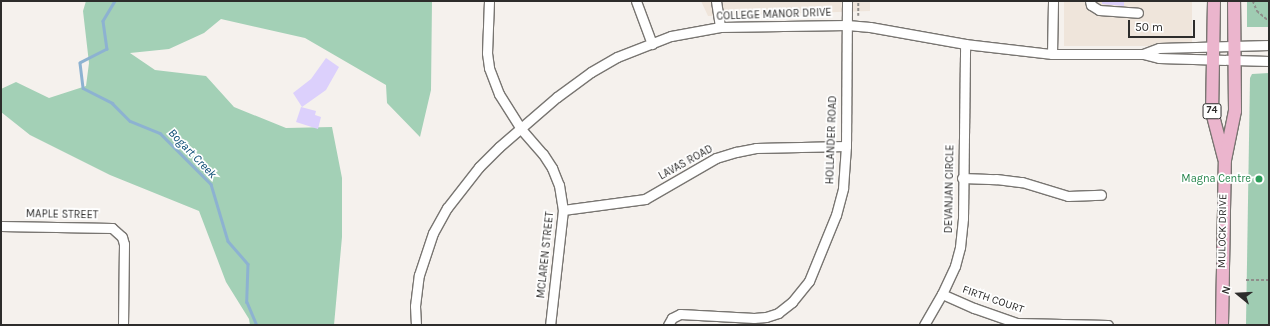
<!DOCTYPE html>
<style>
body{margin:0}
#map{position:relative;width:1270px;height:326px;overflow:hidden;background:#f5f1ed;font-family:Karla,sans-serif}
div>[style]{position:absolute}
.built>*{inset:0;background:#efe5db;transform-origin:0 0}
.green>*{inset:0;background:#9fccb2;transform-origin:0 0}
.forest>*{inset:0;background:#a3d0b6}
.stream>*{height:2.5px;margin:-1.25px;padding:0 1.25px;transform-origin:1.25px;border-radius:1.25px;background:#8db2d1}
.building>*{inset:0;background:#dcd0fc}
.path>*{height:1.5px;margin-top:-0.75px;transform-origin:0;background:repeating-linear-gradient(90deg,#8f8d8a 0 3px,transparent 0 5px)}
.roads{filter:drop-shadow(1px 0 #787571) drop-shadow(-1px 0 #787571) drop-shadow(0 1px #787571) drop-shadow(0 -1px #787571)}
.minor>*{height:9px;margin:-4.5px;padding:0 4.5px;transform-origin:4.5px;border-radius:4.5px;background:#fff}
.major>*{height:12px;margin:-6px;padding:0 6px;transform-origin:6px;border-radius:6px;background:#ebb5cd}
.dots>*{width:11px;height:11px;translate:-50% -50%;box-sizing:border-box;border:2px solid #fff;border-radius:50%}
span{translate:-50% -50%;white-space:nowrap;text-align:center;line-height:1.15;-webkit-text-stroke:3.5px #fff;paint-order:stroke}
.shield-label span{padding:1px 3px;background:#fff;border:1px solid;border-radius:3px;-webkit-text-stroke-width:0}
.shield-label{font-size:10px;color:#2d2c2b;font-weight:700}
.street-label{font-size:11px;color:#2d2c2b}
.leisure-label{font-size:11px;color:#27864d}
.right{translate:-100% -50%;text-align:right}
.water-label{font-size:12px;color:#074971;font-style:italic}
.frame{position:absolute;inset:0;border:2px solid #2d2c2b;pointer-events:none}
.north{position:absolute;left:1218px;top:274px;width:40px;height:40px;-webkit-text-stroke:3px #fff;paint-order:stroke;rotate:288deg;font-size:11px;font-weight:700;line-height:16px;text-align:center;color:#2d2c2b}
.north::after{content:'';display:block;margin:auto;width:14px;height:18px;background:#2d2c2b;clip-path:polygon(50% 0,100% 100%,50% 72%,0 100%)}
.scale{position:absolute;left:1128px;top:20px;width:67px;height:18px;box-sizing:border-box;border:2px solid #2d2c2b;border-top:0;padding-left:5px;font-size:12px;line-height:14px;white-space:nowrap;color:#2d2c2b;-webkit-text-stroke:3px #fff;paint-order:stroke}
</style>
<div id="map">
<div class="built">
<i style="clip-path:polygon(701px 1px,870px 1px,870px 11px,708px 16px)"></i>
<i style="left:1064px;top:1px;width:128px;height:45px"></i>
</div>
<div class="green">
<i style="left:1247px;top:1px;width:22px;height:26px"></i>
<i style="clip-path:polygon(1269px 73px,1269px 325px,1246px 325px,1250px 78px,1252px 74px)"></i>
</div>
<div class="forest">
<i style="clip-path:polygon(86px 1px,432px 1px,431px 90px,420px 137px,387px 103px,386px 85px,305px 38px,221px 19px,204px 33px,169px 49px,130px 53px,155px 70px,206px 76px,234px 107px,286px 128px,332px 127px,342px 178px,342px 237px,334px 325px,250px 325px,249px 319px,226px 282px,199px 211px,110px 175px,30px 135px,1px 112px,1px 89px,16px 82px,49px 98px,86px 86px,89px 63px,83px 11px)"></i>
</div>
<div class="stream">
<i style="left:115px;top:1px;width:23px;rotate:121deg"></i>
<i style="left:103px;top:21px;width:28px;rotate:82deg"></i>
<i style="left:107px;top:49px;width:30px;rotate:153deg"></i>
<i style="left:80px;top:63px;width:25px;rotate:83deg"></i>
<i style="left:83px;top:88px;width:33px;rotate:27deg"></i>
<i style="left:112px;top:103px;width:25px;rotate:45deg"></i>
<i style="left:130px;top:121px;width:32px;rotate:22deg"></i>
<i style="left:160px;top:133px;width:72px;rotate:45deg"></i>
<i style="left:211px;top:184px;width:59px;rotate:73.4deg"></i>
<i style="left:228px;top:241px;width:30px;rotate:49deg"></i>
<i style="left:248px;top:264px;width:38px;rotate:92deg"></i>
<i style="left:247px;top:302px;width:25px;rotate:67deg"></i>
</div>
<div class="building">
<i style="clip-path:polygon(1102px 1px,1124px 1px,1124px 6px,1102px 4px)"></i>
<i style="clip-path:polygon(326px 58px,339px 67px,326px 90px,302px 107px,293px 93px,311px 79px)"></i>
<i style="clip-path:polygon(301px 107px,316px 111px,315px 115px,321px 117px,318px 129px,296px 122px)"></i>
</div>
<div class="path">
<i style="left:1253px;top:1px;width:11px;rotate:68deg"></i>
<i style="left:1257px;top:11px;width:16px;rotate:40deg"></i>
<i style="left:858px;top:16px;width:15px;rotate:-90deg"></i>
<i style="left:1246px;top:280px;width:23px"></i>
</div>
<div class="roads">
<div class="minor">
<i style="left:489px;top:1px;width:52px;rotate:92.2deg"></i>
<i style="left:487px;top:53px;width:15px;rotate:82deg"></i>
<i style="left:489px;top:68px;width:28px;rotate:69deg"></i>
<i style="left:499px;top:94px;width:41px;rotate:57.8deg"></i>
<i style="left:521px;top:129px;width:33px;rotate:49deg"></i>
<i style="left:543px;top:154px;width:17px;rotate:57deg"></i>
<i style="left:552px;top:168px;width:18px;rotate:68deg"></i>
<i style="left:559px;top:185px;width:25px;rotate:81deg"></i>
<i style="left:563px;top:210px;width:116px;rotate:96.4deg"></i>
<i style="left:636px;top:1px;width:46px;rotate:69.6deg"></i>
<i style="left:716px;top:1px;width:26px;rotate:81deg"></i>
<i style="left:1090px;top:1px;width:4px;rotate:76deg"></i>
<i style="left:1091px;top:5px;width:9px;rotate:32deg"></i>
<i style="left:1099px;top:10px;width:39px;rotate:4deg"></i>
<i style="left:1052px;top:54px;width:53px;rotate:-88.9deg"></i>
<i style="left:1143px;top:54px;width:17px;rotate:-21deg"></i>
<i style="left:1159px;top:48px;width:110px;rotate:-1.6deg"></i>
<i style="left:962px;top:178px;width:34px;rotate:2deg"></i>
<i style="left:996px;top:179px;width:26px;rotate:7deg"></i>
<i style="left:1022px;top:182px;width:48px;rotate:16.9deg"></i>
<i style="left:1068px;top:196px;width:33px;rotate:-2deg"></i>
<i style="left:563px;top:210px;width:83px;rotate:-7.6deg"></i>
<i style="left:645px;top:199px;width:82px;rotate:-30deg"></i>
<i style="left:716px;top:158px;width:21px;rotate:-17deg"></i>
<i style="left:736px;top:152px;width:20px;rotate:-11deg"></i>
<i style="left:756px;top:148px;width:90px;rotate:-1.3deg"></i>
<i style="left:1px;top:226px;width:111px;rotate:1deg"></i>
<i style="left:112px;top:228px;width:13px;rotate:42deg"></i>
<i style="left:122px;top:237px;width:7px;rotate:74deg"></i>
<i style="left:124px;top:244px;width:81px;rotate:90.7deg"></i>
<i style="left:942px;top:294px;width:35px;rotate:24deg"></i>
<i style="left:974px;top:308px;width:46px;rotate:19.2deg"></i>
<i style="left:1017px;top:323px;width:91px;rotate:1.3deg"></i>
<i style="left:416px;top:325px;width:19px;rotate:-93deg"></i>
<i style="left:415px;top:306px;width:31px;rotate:-83deg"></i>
<i style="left:419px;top:275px;width:44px;rotate:-71.6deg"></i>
<i style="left:433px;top:233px;width:29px;rotate:-61deg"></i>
<i style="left:447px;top:208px;width:52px;rotate:-52deg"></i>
<i style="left:479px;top:167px;width:28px;rotate:-45deg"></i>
<i style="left:499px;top:147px;width:77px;rotate:-40.8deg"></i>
<i style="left:557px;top:97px;width:42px;rotate:-36.3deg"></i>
<i style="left:591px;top:72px;width:30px;rotate:-30deg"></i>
<i style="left:617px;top:57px;width:58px;rotate:-21.3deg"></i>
<i style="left:671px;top:36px;width:50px;rotate:-10.4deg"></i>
<i style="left:720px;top:27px;width:127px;rotate:-0.9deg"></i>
<i style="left:847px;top:25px;width:23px;rotate:5deg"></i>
<i style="left:870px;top:27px;width:97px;rotate:10.1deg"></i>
<i style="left:965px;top:44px;width:88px;rotate:6.6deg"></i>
<i style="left:1052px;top:54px;width:91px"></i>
<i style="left:1143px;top:54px;width:16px;rotate:14deg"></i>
<i style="left:1159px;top:58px;width:110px;rotate:1.6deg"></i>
<i style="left:668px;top:325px;width:8px;rotate:-60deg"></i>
<i style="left:672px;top:318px;width:9px;rotate:-27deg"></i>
<i style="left:680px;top:314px;width:74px;rotate:3.1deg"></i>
<i style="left:754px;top:318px;width:12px;rotate:-5deg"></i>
<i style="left:766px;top:317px;width:13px;rotate:-18deg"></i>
<i style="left:778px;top:313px;width:18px;rotate:-38deg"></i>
<i style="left:792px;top:302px;width:27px;rotate:-51deg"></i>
<i style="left:809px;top:281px;width:71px;rotate:-67.8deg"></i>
<i style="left:836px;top:215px;width:28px;rotate:-75deg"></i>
<i style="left:843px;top:188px;width:42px;rotate:-85.9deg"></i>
<i style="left:846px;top:146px;width:145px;rotate:-89.6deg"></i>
<i style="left:924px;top:325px;width:36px;rotate:-60deg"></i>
<i style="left:942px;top:294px;width:31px;rotate:-65deg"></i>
<i style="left:955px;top:266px;width:20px;rotate:-75deg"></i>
<i style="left:960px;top:247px;width:29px;rotate:-84deg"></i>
<i style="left:963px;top:218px;width:174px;rotate:-89.3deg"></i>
</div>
<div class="major">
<i style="left:1214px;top:1px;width:111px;rotate:91deg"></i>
<i style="left:1212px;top:112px;width:48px;rotate:75.4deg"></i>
<i style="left:1222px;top:325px;width:165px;rotate:-89deg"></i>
<i style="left:1225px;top:160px;width:50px;rotate:-78.5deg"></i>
<i style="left:1235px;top:111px;width:110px;rotate:-90.5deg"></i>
</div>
</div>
<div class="dots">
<i style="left:1259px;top:179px;background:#2e9e5b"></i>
</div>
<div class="shield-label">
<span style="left:1212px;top:111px">74</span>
</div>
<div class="street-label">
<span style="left:774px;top:15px;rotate:-2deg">COLLEGE MANOR DRIVE</span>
<span style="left:832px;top:140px;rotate:-88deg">HOLLANDER ROAD</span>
<span style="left:686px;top:163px;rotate:-29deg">LAVAS ROAD</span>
<span style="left:950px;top:189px;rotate:-89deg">DEVANJAN CIRCLE</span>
<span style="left:62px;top:215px;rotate:1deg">MAPLE STREET</span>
<span style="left:1223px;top:231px;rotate:-89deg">MULOCK DRIVE</span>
<span style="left:546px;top:255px;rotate:-84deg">MCLAREN STREET</span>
<span style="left:993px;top:300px;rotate:19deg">FIRTH COURT</span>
</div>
<div class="leisure-label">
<span class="right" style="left:1251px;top:179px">Magna Centre</span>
</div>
<div class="water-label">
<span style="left:192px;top:154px;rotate:46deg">Bogart Creek</span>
</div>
<div class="frame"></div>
<div class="north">N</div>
<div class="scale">50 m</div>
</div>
